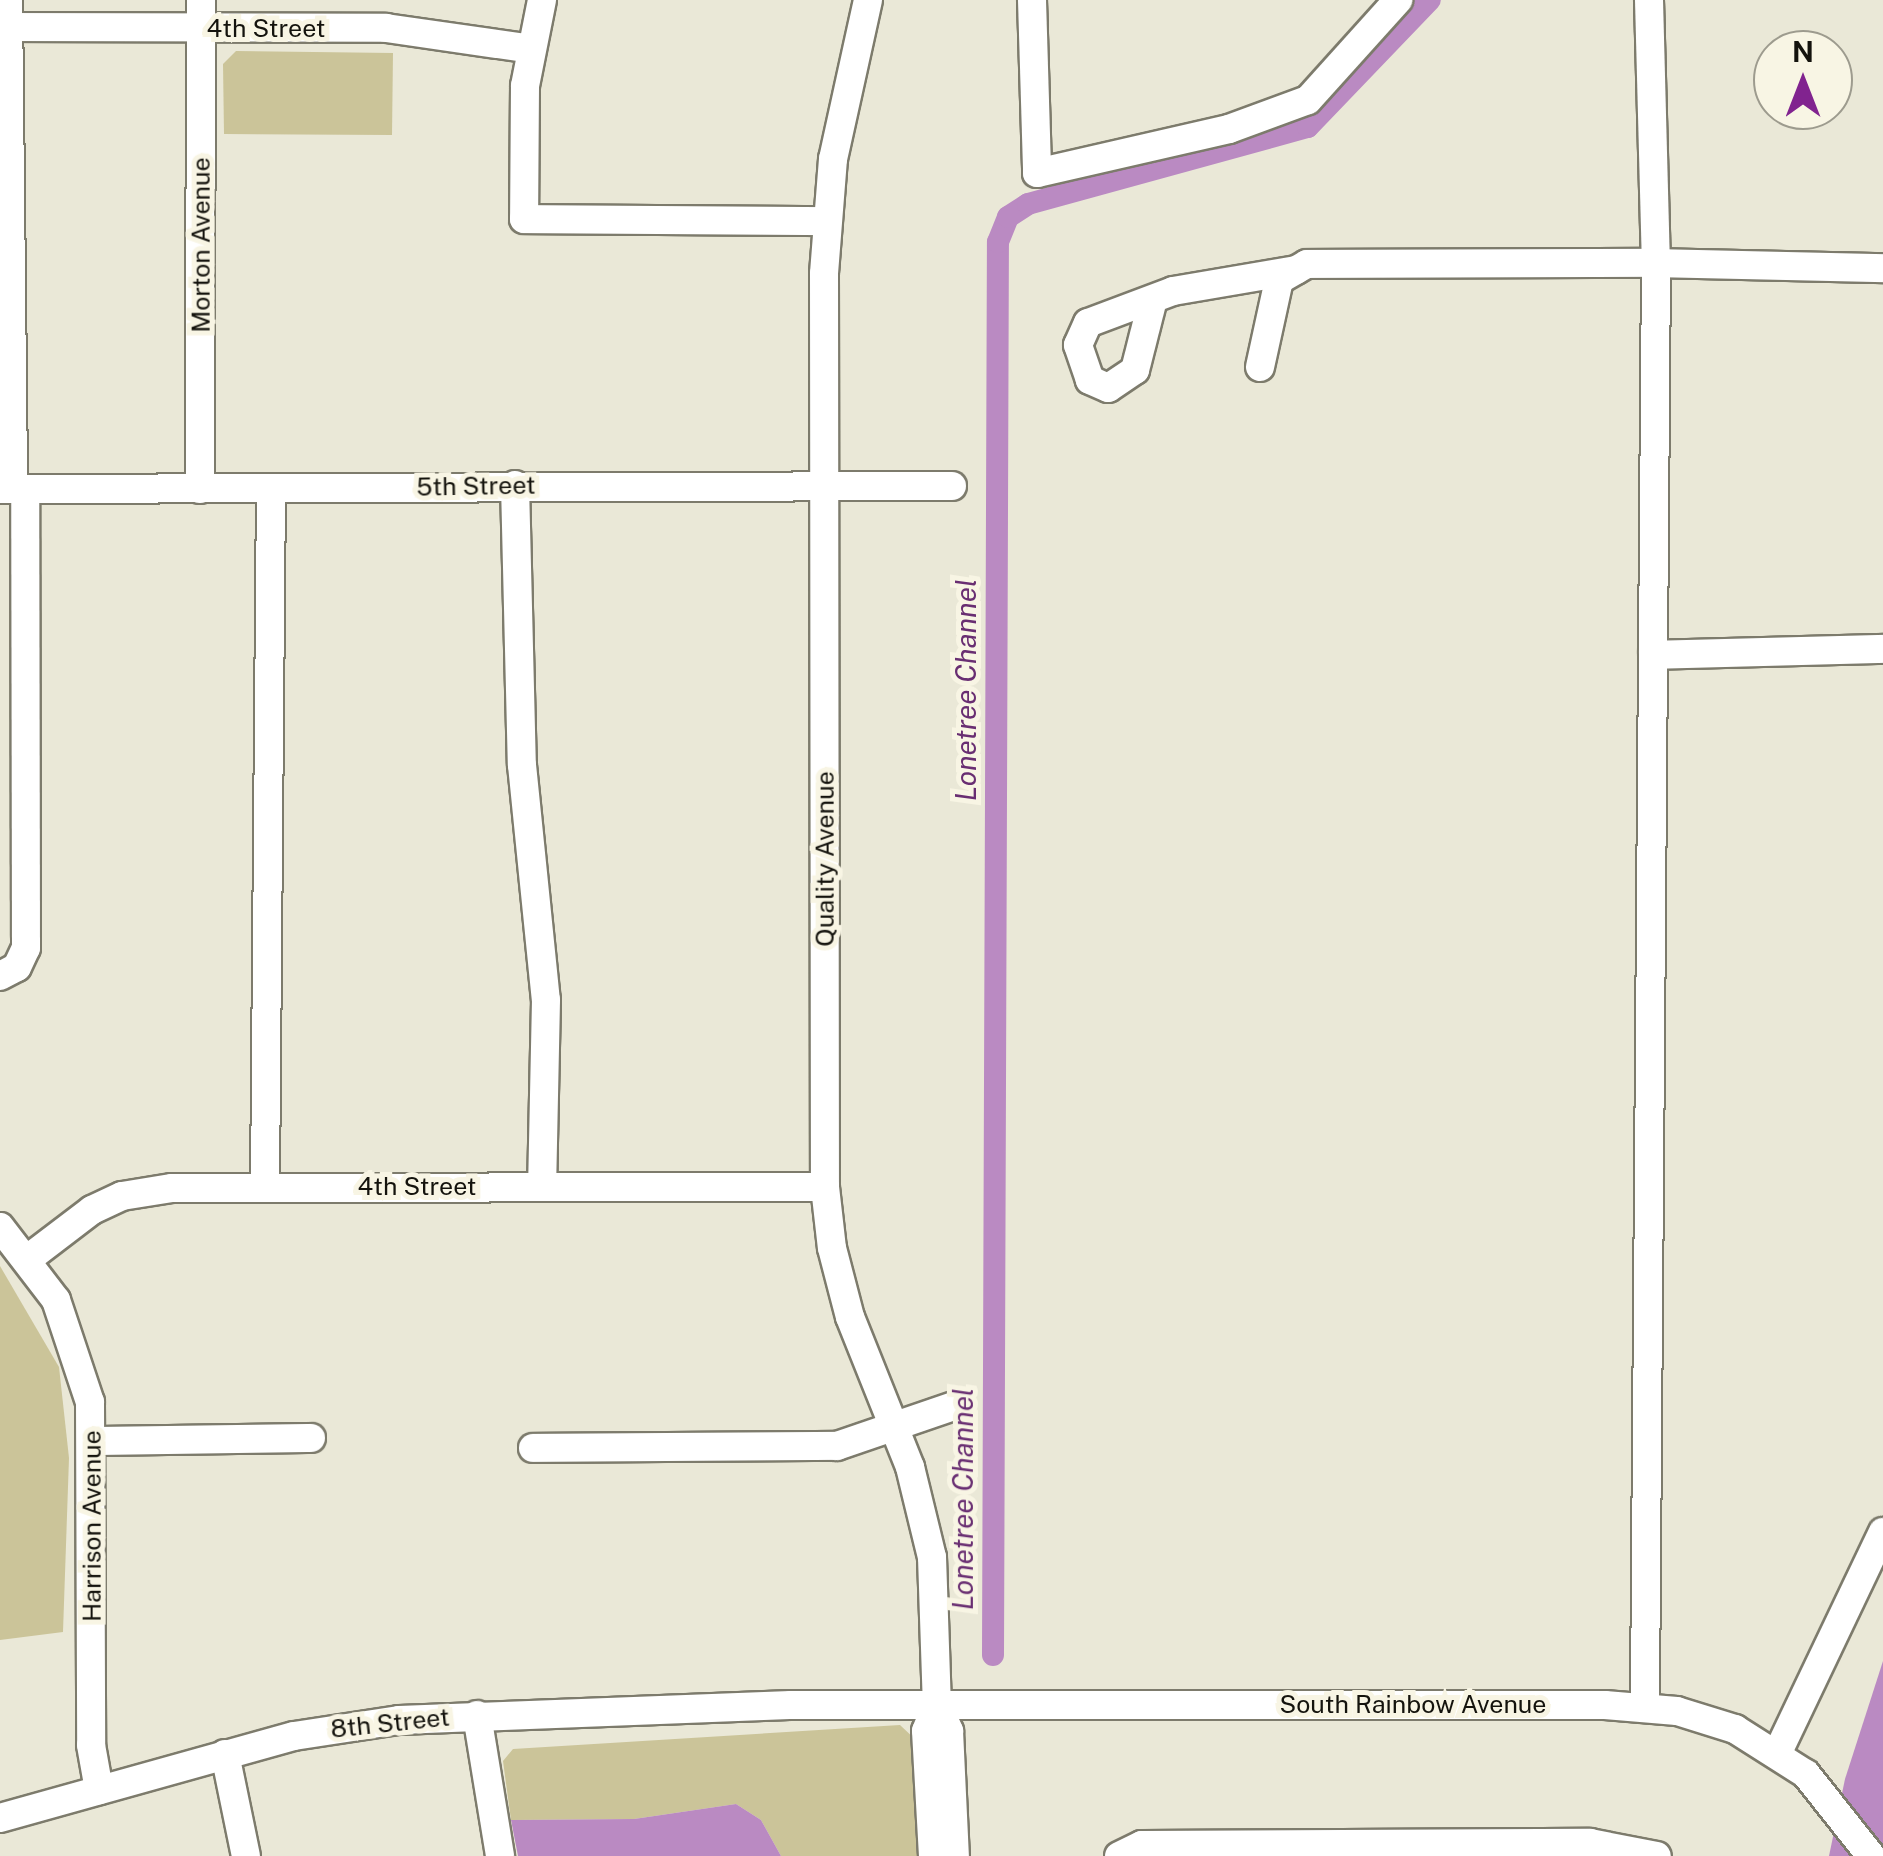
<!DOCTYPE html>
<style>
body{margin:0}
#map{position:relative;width:1883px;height:1856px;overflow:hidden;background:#eae8d7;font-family:"Public Sans",sans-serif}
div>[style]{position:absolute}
.green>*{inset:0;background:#cbc499}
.water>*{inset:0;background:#ba8ac2}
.canal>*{height:22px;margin:-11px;padding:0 11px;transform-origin:11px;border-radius:11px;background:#ba8ac2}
.roads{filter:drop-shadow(2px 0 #7d7b6c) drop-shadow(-2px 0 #7d7b6c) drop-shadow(0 2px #7d7b6c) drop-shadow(0 -2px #7d7b6c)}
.minor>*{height:28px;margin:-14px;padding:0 14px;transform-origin:14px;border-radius:14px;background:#fff}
span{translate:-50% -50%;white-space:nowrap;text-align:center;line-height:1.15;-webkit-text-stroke:10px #f8f5e4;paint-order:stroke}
.street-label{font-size:25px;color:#14130d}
.water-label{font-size:28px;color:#692e72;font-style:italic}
.north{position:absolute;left:1753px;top:30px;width:100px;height:100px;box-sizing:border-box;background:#f8f5e4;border:2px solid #9d9b8e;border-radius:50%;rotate:0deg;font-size:28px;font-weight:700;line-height:40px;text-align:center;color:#14130d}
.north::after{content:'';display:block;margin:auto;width:35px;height:45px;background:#81238f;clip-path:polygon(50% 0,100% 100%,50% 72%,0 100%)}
</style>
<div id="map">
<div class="green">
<i style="clip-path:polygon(236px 51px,393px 53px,392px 135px,224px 134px,223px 64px)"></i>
<i style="clip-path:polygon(0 1266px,59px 1367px,69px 1458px,63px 1632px,0 1640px)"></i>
<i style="clip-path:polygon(900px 1725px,918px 1742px,921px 1856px,781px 1856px,761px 1820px,736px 1804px,634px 1819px,511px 1820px,503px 1761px,513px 1749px)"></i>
</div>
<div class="water">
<i style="clip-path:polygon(1883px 1661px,1883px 1856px,1829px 1856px,1845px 1779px)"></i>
<i style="clip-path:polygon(736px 1804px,761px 1820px,781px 1856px,518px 1856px,511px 1820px,634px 1819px)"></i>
</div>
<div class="canal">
<i style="left:993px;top:1655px;width:1413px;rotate:-89.8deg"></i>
<i style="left:998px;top:242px;width:27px;rotate:-68deg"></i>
<i style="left:1008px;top:217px;width:24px;rotate:-33deg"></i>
<i style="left:1028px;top:204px;width:290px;rotate:-15.4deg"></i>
<i style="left:1308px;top:127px;width:176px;rotate:-46.2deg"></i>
</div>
<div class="roads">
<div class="minor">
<i style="left:8px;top:0;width:489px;rotate:89.4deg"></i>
<i style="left:542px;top:0;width:88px;rotate:101.2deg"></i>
<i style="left:525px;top:86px;width:133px;rotate:90.4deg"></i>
<i style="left:524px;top:219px;width:303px;rotate:0.4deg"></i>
<i style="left:868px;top:0;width:163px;rotate:102.4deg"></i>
<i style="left:833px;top:159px;width:115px;rotate:94.5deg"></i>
<i style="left:824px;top:274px;width:913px;rotate:89.94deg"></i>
<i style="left:825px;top:1187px;width:61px;rotate:83.5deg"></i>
<i style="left:832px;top:1248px;width:71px;rotate:75.4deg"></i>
<i style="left:850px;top:1317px;width:162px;rotate:68.2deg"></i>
<i style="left:910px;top:1467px;width:93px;rotate:76.3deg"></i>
<i style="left:932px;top:1557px;width:148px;rotate:88.1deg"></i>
<i style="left:937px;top:1705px;width:28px;rotate:113deg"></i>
<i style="left:926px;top:1731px;width:125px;rotate:86.8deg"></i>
<i style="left:1032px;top:0;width:173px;rotate:88.3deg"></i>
<i style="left:1037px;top:173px;width:197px;rotate:-12.9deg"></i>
<i style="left:1229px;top:129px;width:84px;rotate:-20.2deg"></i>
<i style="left:1308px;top:100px;width:135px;rotate:-48deg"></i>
<i style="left:1649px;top:0;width:263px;rotate:88.5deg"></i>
<i style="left:1656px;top:263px;width:227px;rotate:1.3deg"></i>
<i style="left:0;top:27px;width:386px;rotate:0.1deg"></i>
<i style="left:386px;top:28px;width:147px;rotate:8.2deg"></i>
<i style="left:1152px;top:303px;width:69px;rotate:104.2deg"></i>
<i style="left:1135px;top:370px;width:32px;rotate:146deg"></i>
<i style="left:1108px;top:388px;width:20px;rotate:-156deg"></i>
<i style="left:1090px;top:380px;width:37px;rotate:-109deg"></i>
<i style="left:1078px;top:345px;width:24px;rotate:-66deg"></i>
<i style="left:1088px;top:323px;width:91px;rotate:-20.6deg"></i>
<i style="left:1173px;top:291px;width:125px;rotate:-9.7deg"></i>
<i style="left:1260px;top:367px;width:89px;rotate:-77.7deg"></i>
<i style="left:1279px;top:280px;width:32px;rotate:-30deg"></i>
<i style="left:1307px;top:264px;width:349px;rotate:-0.2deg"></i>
<i style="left:1656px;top:263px;width:1444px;rotate:90.44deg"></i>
<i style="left:515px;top:485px;width:280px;rotate:88.6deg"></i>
<i style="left:522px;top:765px;width:236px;rotate:84.2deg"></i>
<i style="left:546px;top:1000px;width:186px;rotate:91.2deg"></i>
<i style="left:0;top:489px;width:952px;rotate:-0.18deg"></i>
<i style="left:200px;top:489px;width:489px;rotate:-89.9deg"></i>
<i style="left:1653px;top:655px;width:230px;rotate:-1.5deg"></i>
<i style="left:0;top:976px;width:19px;rotate:-28deg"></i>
<i style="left:17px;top:967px;width:21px;rotate:-65deg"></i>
<i style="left:26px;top:948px;width:459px;rotate:-90.1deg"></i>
<i style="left:265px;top:1186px;width:697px;rotate:-89.51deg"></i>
<i style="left:0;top:1227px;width:92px;rotate:52.5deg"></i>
<i style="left:56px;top:1300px;width:108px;rotate:71.6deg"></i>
<i style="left:90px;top:1402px;width:343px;rotate:89.8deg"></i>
<i style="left:91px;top:1745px;width:46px;rotate:79.9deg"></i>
<i style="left:29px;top:1258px;width:79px;rotate:-37.3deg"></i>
<i style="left:92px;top:1210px;width:33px;rotate:-25deg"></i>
<i style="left:122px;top:1196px;width:51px;rotate:-9.1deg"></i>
<i style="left:172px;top:1188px;width:653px;rotate:-0.09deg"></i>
<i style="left:94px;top:1441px;width:217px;rotate:-0.8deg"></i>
<i style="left:533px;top:1448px;width:304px;rotate:-0.4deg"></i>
<i style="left:837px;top:1446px;width:124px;rotate:-18.9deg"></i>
<i style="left:937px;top:1705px;width:29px;rotate:65deg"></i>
<i style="left:949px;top:1731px;width:125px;rotate:87.3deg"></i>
<i style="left:477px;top:1715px;width:143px;rotate:80.7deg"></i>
<i style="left:225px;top:1754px;width:104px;rotate:78.4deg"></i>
<i style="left:1777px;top:1754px;width:246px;rotate:-64.5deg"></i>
<i style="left:0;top:1818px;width:305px;rotate:-15.6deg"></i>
<i style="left:294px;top:1736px;width:106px;rotate:-8.7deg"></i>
<i style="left:399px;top:1720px;width:392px;rotate:-2.2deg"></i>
<i style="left:791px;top:1705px;width:814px"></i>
<i style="left:1605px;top:1705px;width:72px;rotate:4.8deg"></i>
<i style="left:1677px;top:1711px;width:61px;rotate:17.2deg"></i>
<i style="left:1735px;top:1729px;width:84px;rotate:32.4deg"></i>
<i style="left:1806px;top:1774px;width:105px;rotate:51.6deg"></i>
<i style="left:1119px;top:1856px;width:25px;rotate:-26deg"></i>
<i style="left:1142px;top:1845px;width:448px;rotate:-0.3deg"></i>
<i style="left:1590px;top:1843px;width:68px;rotate:11deg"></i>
</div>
</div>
<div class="street-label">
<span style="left:266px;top:28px">4th Street</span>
<span style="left:201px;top:245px;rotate:-90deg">Morton Avenue</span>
<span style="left:476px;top:486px;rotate:-1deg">5th Street</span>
<span style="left:825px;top:859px;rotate:-90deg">Quality Avenue</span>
<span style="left:417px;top:1186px">4th Street</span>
<span style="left:92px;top:1526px;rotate:-90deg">Harrison Avenue</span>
<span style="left:1413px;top:1704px">South Rainbow Avenue</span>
<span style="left:390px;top:1723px;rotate:-6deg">8th Street</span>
</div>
<div class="water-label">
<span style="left:966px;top:690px;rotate:-90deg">Lonetree Channel</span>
<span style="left:963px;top:1499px;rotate:-90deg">Lonetree Channel</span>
</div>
<div class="north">N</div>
</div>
